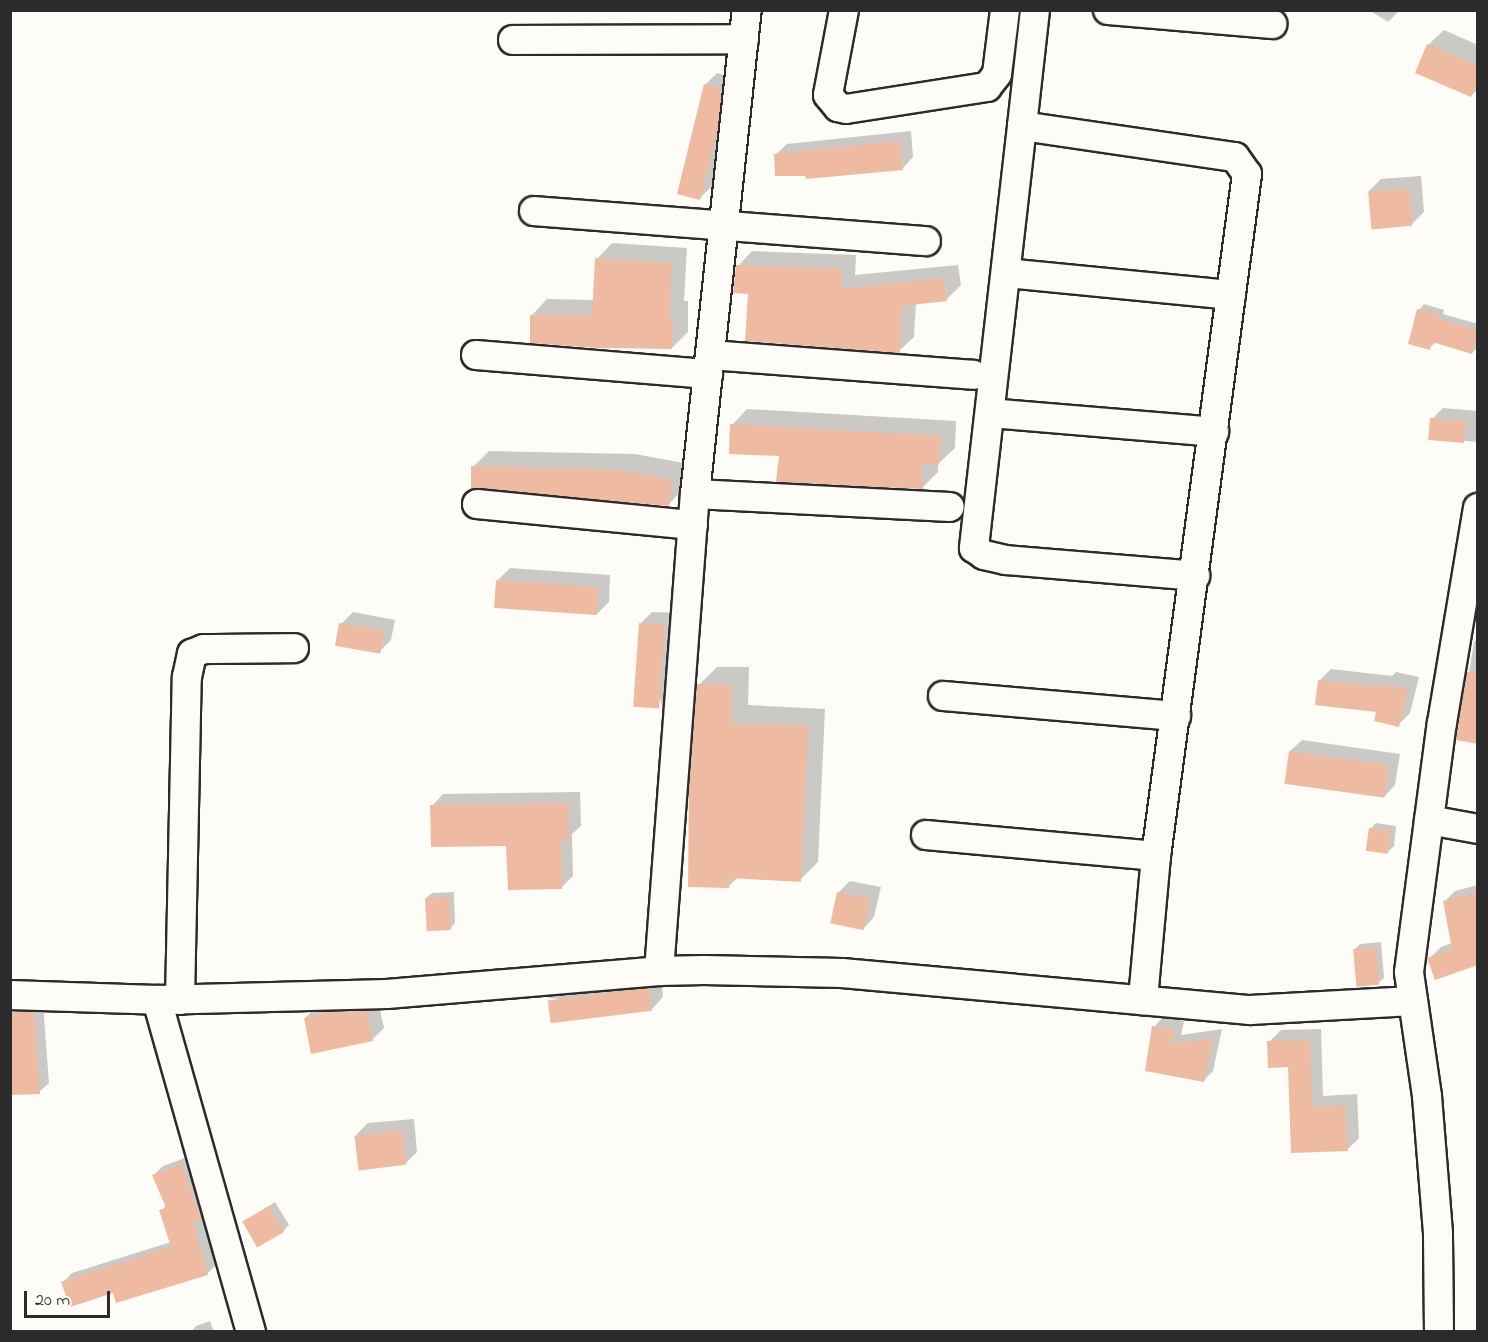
<!DOCTYPE html>
<style>
body{margin:0}
#map{position:relative;width:1488px;height:1342px;overflow:hidden;background:#fdfcf7;font-family:"Indie Flower",sans-serif}
div>[style]{position:absolute}
.shadow>*{inset:0;background:#0003}
.building>*{inset:0;background:#efbaa2;transform-origin:0 0}
.roads{filter:drop-shadow(2px 0 #2b2b2b) drop-shadow(-2px 0 #2b2b2b) drop-shadow(0 2px #2b2b2b) drop-shadow(0 -2px #2b2b2b)}
.street>*{height:28px;margin:-14px;padding:0 14px;transform-origin:14px;border-radius:14px;background:#fdfcf7}
span{translate:-50% -50%;white-space:nowrap;text-align:center;line-height:1.15;-webkit-text-stroke:5px #fdfcf7;paint-order:stroke}
.frame{position:absolute;inset:0;border:12px solid #2b2b2b;pointer-events:none}
.scale{position:absolute;left:24px;top:1291px;width:86px;height:27px;box-sizing:border-box;border:3px solid #2b2b2b;border-top:0;padding-left:8px;font-size:18px;line-height:21px;white-space:nowrap;color:#2b2b2b;-webkit-text-stroke:4px #fdfcf7;paint-order:stroke}
</style>
<div id="map">
<div class="shadow">
<i style="clip-path:polygon(1369px 10px,1400px 10px,1388px 22px)"></i>
<i style="clip-path:polygon(1444px 30px,1478px 45px,1478px 89px,1471px 96px,1428px 45px)"></i>
<i style="clip-path:polygon(717px 73px,733px 78px,729px 115px,712px 186px,700px 198px,705px 85px)"></i>
<i style="clip-path:polygon(911px 131px,913px 157px,903px 168px,776px 154px,787px 144px)"></i>
<i style="clip-path:polygon(1421px 176px,1424px 212px,1412px 224px,1369px 191px,1381px 179px)"></i>
<i style="clip-path:polygon(612px 243px,687px 248px,684px 301px,688px 301px,688px 332px,672px 348px,532px 315px,547px 299px,594px 300px,597px 259px)"></i>
<i style="clip-path:polygon(752px 251px,856px 255px,855px 275px,958px 265px,961px 285px,946px 300px,916px 303px,914px 337px,899px 351px,749px 292px,738px 266px)"></i>
<i style="clip-path:polygon(1424px 304px,1444px 310px,1443px 314px,1478px 324px,1478px 347px,1472px 353px,1436px 341px,1430px 348px,1419px 310px)"></i>
<i style="clip-path:polygon(1443px 408px,1478px 411px,1478px 442px,1430px 438px,1432px 419px)"></i>
<i style="clip-path:polygon(747px 409px,956px 421px,955px 448px,938px 464px,938px 472px,922px 488px,781px 455px,732px 425px)"></i>
<i style="clip-path:polygon(489px 451px,635px 454px,689px 464px,684px 488px,668px 505px,473px 467px)"></i>
<i style="clip-path:polygon(510px 568px,610px 575px,609px 602px,597px 614px,498px 580px)"></i>
<i style="clip-path:polygon(353px 612px,395px 620px,391px 640px,379px 652px,341px 624px)"></i>
<i style="clip-path:polygon(652px 612px,676px 613px,674px 695px,662px 707px,640px 624px)"></i>
<i style="clip-path:polygon(1478px 638px,1478px 743px,1458px 739px,1474px 642px)"></i>
<i style="clip-path:polygon(717px 667px,749px 667px,748px 705px,825px 709px,818px 862px,800px 880px,738px 877px,729px 886px,699px 685px)"></i>
<i style="clip-path:polygon(1331px 669px,1392px 676px,1396px 672px,1419px 677px,1410px 713px,1398px 725px,1378px 710px,1319px 681px)"></i>
<i style="clip-path:polygon(1302px 740px,1400px 754px,1395px 785px,1384px 797px,1290px 751px)"></i>
<i style="clip-path:polygon(580px 792px,581px 826px,572px 834px,573px 876px,561px 888px,508px 844px,432px 806px,443px 794px)"></i>
<i style="clip-path:polygon(1376px 823px,1396px 826px,1394px 846px,1388px 852px,1370px 829px)"></i>
<i style="clip-path:polygon(850px 881px,881px 887px,874px 917px,863px 929px,838px 893px)"></i>
<i style="clip-path:polygon(1478px 885px,1478px 921px,1445px 901px,1455px 891px)"></i>
<i style="clip-path:polygon(454px 892px,455px 923px,450px 929px,426px 898px,432px 893px)"></i>
<i style="clip-path:polygon(1477px 934px,1478px 960px,1429px 959px,1441px 947px)"></i>
<i style="clip-path:polygon(1381px 942px,1384px 978px,1378px 983px,1355px 949px,1360px 944px)"></i>
<i style="clip-path:polygon(661px 977px,663px 997px,652px 1009px,548px 998px,560px 987px)"></i>
<i style="clip-path:polygon(10px 999px,43px 1003px,49px 1083px,39px 1092px,10px 1057px)"></i>
<i style="clip-path:polygon(378px 1000px,384px 1028px,372px 1040px,305px 1018px,317px 1006px)"></i>
<i style="clip-path:polygon(1163px 1017px,1184px 1021px,1181px 1035px,1222px 1029px,1213px 1071px,1203px 1081px,1154px 1027px)"></i>
<i style="clip-path:polygon(1321px 1029px,1323px 1096px,1357px 1094px,1359px 1138px,1347px 1150px,1292px 1152px,1289px 1066px,1269px 1042px,1281px 1030px)"></i>
<i style="clip-path:polygon(414px 1119px,417px 1152px,405px 1164px,356px 1135px,368px 1123px)"></i>
<i style="clip-path:polygon(190px 1156px,210px 1210px,203px 1217px,216px 1265px,207px 1274px,114px 1292px,63px 1282px,72px 1273px,171px 1242px,161px 1211px,166px 1206px,154px 1175px,163px 1166px)"></i>
<i style="clip-path:polygon(275px 1202px,289px 1225px,283px 1231px,244px 1222px)"></i>
<i style="clip-path:polygon(210px 1321px,214px 1332px,191px 1332px,196px 1326px)"></i>
</div>
<div class="building">
<i style="clip-path:polygon(1427px 44px,1478px 66px,1478px 83px,1471px 97px,1415px 73px)"></i>
<i style="clip-path:polygon(704px 84px,722px 89px,718px 128px,700px 200px,677px 194px)"></i>
<i style="clip-path:polygon(900px 141px,903px 170px,806px 179px,805px 176px,775px 176px,774px 154px)"></i>
<i style="left:1409px;top:188px;width:38px;height:41px;rotate:85deg"></i>
<i style="clip-path:polygon(595px 258px,672px 263px,669px 316px,673px 316px,672px 349px,598px 348px,530px 343px,530px 315px,592px 315px)"></i>
<i style="clip-path:polygon(736px 265px,842px 269px,841px 289px,944px 278px,947px 301px,902px 306px,900px 353px,745px 341px,748px 294px,733px 293px)"></i>
<i style="clip-path:polygon(1417px 309px,1439px 315px,1438px 319px,1478px 331px,1472px 354px,1432px 342px,1430px 350px,1408px 344px)"></i>
<i style="left:1430px;top:418px;width:36px;height:22px;rotate:5deg"></i>
<i style="clip-path:polygon(730px 424px,941px 436px,939px 465px,922px 464px,923px 489px,776px 482px,779px 456px,729px 454px)"></i>
<i style="clip-path:polygon(471px 466px,619px 470px,673px 480px,669px 506px,471px 489px)"></i>
<i style="left:496px;top:580px;width:103px;height:28px;rotate:4deg"></i>
<i style="left:339px;top:623px;width:46px;height:23px;rotate:10deg"></i>
<i style="left:639px;top:623px;width:26px;height:84px;rotate:4deg"></i>
<i style="clip-path:polygon(1467px 672px,1478px 673px,1478px 744px,1456px 740px)"></i>
<i style="clip-path:polygon(1318px 680px,1381px 687px,1382px 683px,1408px 689px,1399px 727px,1374px 721px,1376px 712px,1315px 705px)"></i>
<i style="clip-path:polygon(697px 684px,732px 685px,731px 723px,808px 726px,801px 882px,730px 878px,729px 888px,688px 887px,689px 788px)"></i>
<i style="left:1289px;top:751px;width:101px;height:33px;rotate:8deg"></i>
<i style="clip-path:polygon(568px 803px,569px 839px,561px 839px,562px 889px,508px 890px,506px 846px,431px 847px,430px 805px)"></i>
<i style="left:1369px;top:828px;width:22px;height:23px;rotate:8deg"></i>
<i style="left:837px;top:892px;width:34px;height:32px;rotate:12deg"></i>
<i style="clip-path:polygon(1478px 892px,1478px 965px,1435px 980px,1427px 958px,1452px 949px,1443px 901px)"></i>
<i style="left:449px;top:897px;width:33px;height:24px;rotate:87deg"></i>
<i style="left:1376px;top:947px;width:38px;height:23px;rotate:85deg"></i>
<i style="left:649px;top:988px;width:23px;height:102px;rotate:83deg"></i>
<i style="clip-path:polygon(367px 1011px,373px 1041px,311px 1054px,304px 1018px,331px 1012px)"></i>
<i style="clip-path:polygon(10px 1012px,34px 1012px,40px 1094px,10px 1095px)"></i>
<i style="clip-path:polygon(1152px 1026px,1175px 1030px,1172px 1044px,1213px 1038px,1204px 1082px,1145px 1071px)"></i>
<i style="clip-path:polygon(1310px 1040px,1312px 1107px,1345px 1105px,1348px 1151px,1291px 1153px,1288px 1067px,1268px 1068px,1267px 1041px)"></i>
<i style="left:402px;top:1130px;width:35px;height:48px;rotate:83deg"></i>
<i style="clip-path:polygon(181px 1164px,202px 1220px,193px 1222px,208px 1275px,116px 1303px,113px 1293px,70px 1307px,61px 1282px,171px 1247px,159px 1210px,166px 1208px,152px 1175px)"></i>
<i style="left:269px;top:1206px;width:30px;height:31px;rotate:60deg"></i>
</div>
<div class="roads">
<div class="street">
<i style="left:844px;top:10px;width:86px;rotate:100.7deg"></i>
<i style="left:828px;top:95px;width:16px;rotate:50deg"></i>
<i style="left:838px;top:107px;width:8px;rotate:14deg"></i>
<i style="left:846px;top:109px;width:143px;rotate:-8.9deg"></i>
<i style="left:987px;top:87px;width:16px;rotate:-52deg"></i>
<i style="left:997px;top:74px;width:64px;rotate:-82.9deg"></i>
<i style="left:1035px;top:10px;width:117px;rotate:96.4deg"></i>
<i style="left:1022px;top:126px;width:215px;rotate:8.3deg"></i>
<i style="left:1235px;top:157px;width:21px;rotate:55deg"></i>
<i style="left:1247px;top:174px;width:688px;rotate:97.6deg"></i>
<i style="left:1156px;top:856px;width:145px;rotate:95.2deg"></i>
<i style="left:1108px;top:10px;width:165px;rotate:4.9deg"></i>
<i style="left:513px;top:40px;width:231px;rotate:-0.2deg"></i>
<i style="left:1022px;top:126px;width:425px;rotate:96.5deg"></i>
<i style="left:974px;top:548px;width:12px;rotate:35deg"></i>
<i style="left:984px;top:555px;width:23px;rotate:13deg"></i>
<i style="left:1006px;top:560px;width:190px;rotate:4.8deg"></i>
<i style="left:534px;top:211px;width:393px;rotate:4.4deg"></i>
<i style="left:1006px;top:273px;width:226px;rotate:5.6deg"></i>
<i style="left:476px;top:355px;width:233px;rotate:4.7deg"></i>
<i style="left:710px;top:355px;width:264px;rotate:4.3deg"></i>
<i style="left:990px;top:413px;width:225px;rotate:4.8deg"></i>
<i style="left:695px;top:494px;width:255px;rotate:2.9deg"></i>
<i style="left:477px;top:504px;width:217px;rotate:5.6deg"></i>
<i style="left:943px;top:696px;width:234px;rotate:4.9deg"></i>
<i style="left:1429px;top:820px;width:50px;rotate:10.4deg"></i>
<i style="left:926px;top:835px;width:231px;rotate:5.2deg"></i>
<i style="left:659px;top:971px;width:478px;rotate:-85.7deg"></i>
<i style="left:695px;top:494px;width:487px;rotate:-83.9deg"></i>
<i style="left:10px;top:995px;width:147px;rotate:1.9deg"></i>
<i style="left:157px;top:1000px;width:230px;rotate:-1.5deg"></i>
<i style="left:387px;top:994px;width:273px;rotate:-4.8deg"></i>
<i style="left:659px;top:971px;width:45px;rotate:-1.3deg"></i>
<i style="left:704px;top:970px;width:138px;rotate:1.2deg"></i>
<i style="left:842px;top:973px;width:410px;rotate:5.2deg"></i>
<i style="left:1250px;top:1010px;width:163px;rotate:-3.2deg"></i>
<i style="left:157px;top:1000px;width:345px;rotate:74.2deg"></i>
<i style="left:180px;top:1000px;width:323px;rotate:-88.8deg"></i>
<i style="left:187px;top:677px;width:24px;rotate:-78deg"></i>
<i style="left:192px;top:654px;width:13px;rotate:-23deg"></i>
<i style="left:204px;top:649px;width:90px;rotate:-0.6deg"></i>
<i style="left:1439px;top:1332px;width:99px;rotate:-90.6deg"></i>
<i style="left:1438px;top:1233px;width:137px;rotate:-94.6deg"></i>
<i style="left:1427px;top:1096px;width:125px;rotate:-98.3deg"></i>
<i style="left:1409px;top:972px;width:251px;rotate:-82.5deg"></i>
<i style="left:1442px;top:723px;width:218px;rotate:-80.5deg"></i>
</div>
</div>
<div class="frame"></div>
<div class="scale">20 m</div>
</div>
